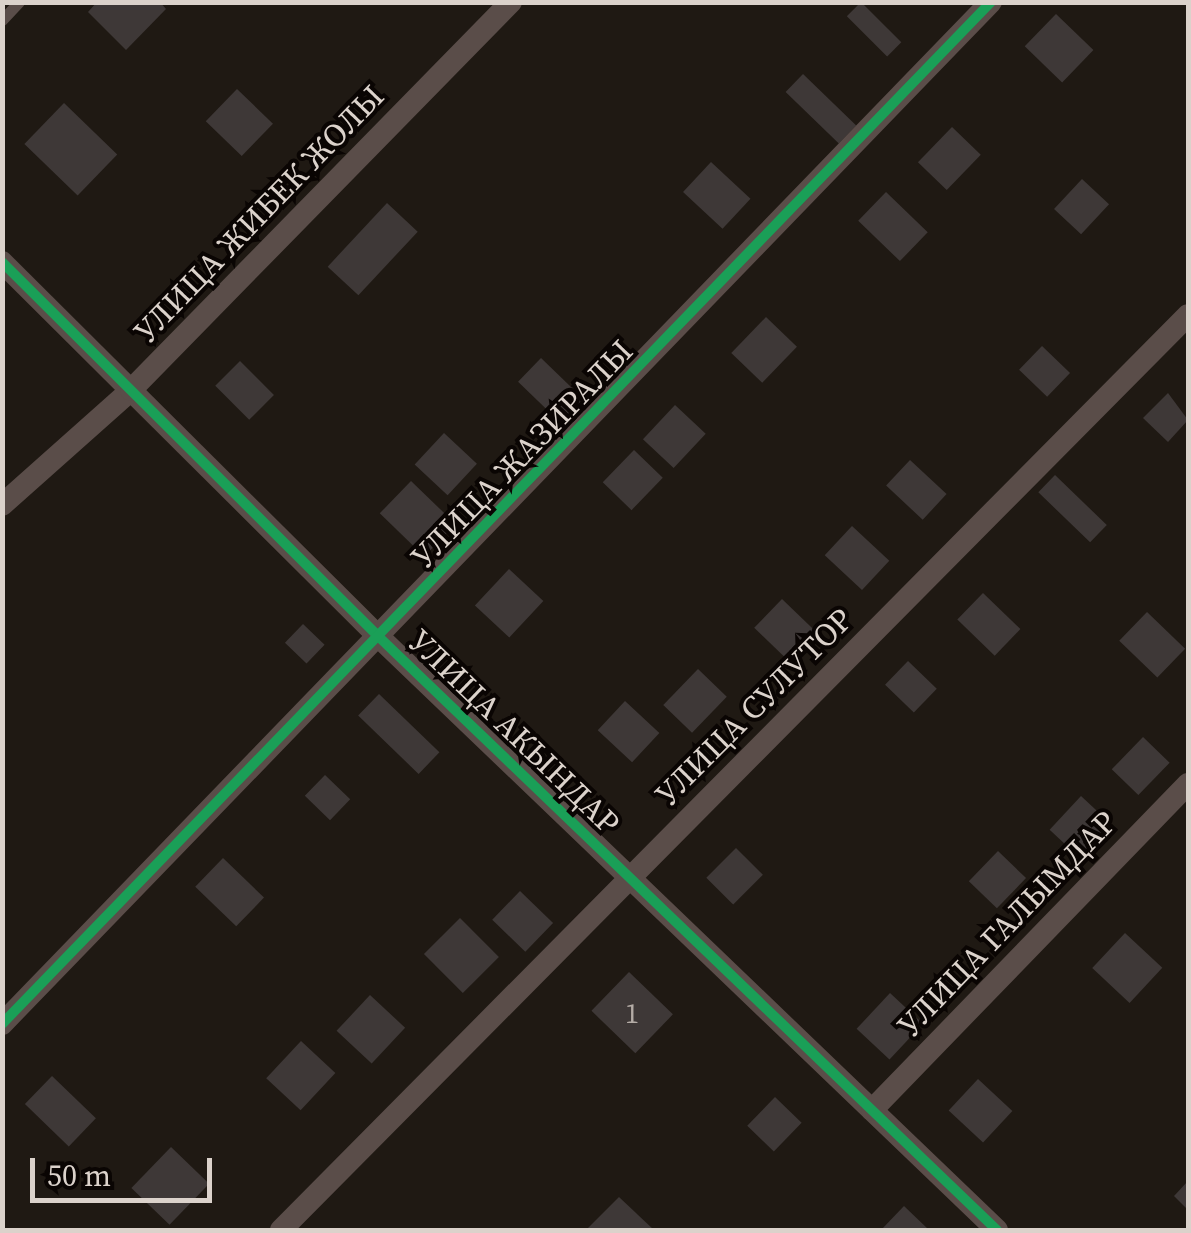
<!DOCTYPE html>
<meta charset="utf-8">
<style>
body{margin:0}
#map{position:relative;width:1191px;height:1233px;overflow:hidden;background:#1f1913;font-family:"Source Serif 4",serif}
div>[style]{position:absolute}
.building>*{inset:0;background:#3e3837;transform-origin:0 0}
.lane>*{height:11px;margin:-5.5px;padding:0 5.5px;transform-origin:5.5px;border-radius:5.5px;background:#5a4d49}
.street>*{height:22px;margin:-11px;padding:0 11px;transform-origin:11px;border-radius:11px;background:#5a4d49}
.cycleway>*{height:10px;margin:-5px;padding:0 5px;transform-origin:5px;border-radius:5px;background:#1a9f57}
span{translate:-50% -50%;white-space:nowrap;text-align:center;line-height:1.15;-webkit-text-stroke:8px #0a0503;paint-order:stroke}
.number-label{font-size:28px;color:#b4aca6}
.number-label span{-webkit-text-stroke-width:0}
.street-label{font-size:32px;color:#dbd2cb}
.frame{position:absolute;inset:0;border:5px solid #dbd2cb;pointer-events:none}
.scale{position:absolute;left:30px;top:1158px;width:182px;height:45px;box-sizing:border-box;border:5px solid #dbd2cb;border-top:0;padding-left:12px;font-size:30px;line-height:35px;white-space:nowrap;color:#dbd2cb;-webkit-text-stroke:8px #0a0503;paint-order:stroke}
</style>
<div id="map">
<div class="building">
<i style="clip-path:polygon(97px 2px,160px 2px,166px 9px,126px 50px,88px 12px)"></i>
<i style="left:861px;top:2px;width:57px;height:20px;rotate:45deg"></i>
<i style="left:1056px;top:14px;width:52px;height:45px;rotate:44deg"></i>
<i style="left:803px;top:74px;width:74px;height:25px;rotate:44deg"></i>
<i style="left:237px;top:89px;width:50px;height:45px;rotate:44deg"></i>
<i style="left:64px;top:103px;width:74px;height:57px;rotate:44deg"></i>
<i style="left:952px;top:127px;width:40px;height:49px;rotate:44deg"></i>
<i style="left:711px;top:162px;width:54px;height:41px;rotate:43deg"></i>
<i style="left:1082px;top:179px;width:37px;height:41px;rotate:43deg"></i>
<i style="left:886px;top:192px;width:58px;height:40px;rotate:44deg"></i>
<i style="left:387px;top:203px;width:42px;height:87px;rotate:43deg"></i>
<i style="left:766px;top:317px;width:43px;height:50px;rotate:44deg"></i>
<i style="left:1042px;top:346px;width:39px;height:33px;rotate:44deg"></i>
<i style="left:541px;top:358px;width:59px;height:33px;rotate:44deg"></i>
<i style="left:240px;top:361px;width:48px;height:35px;rotate:45deg"></i>
<i style="clip-path:polygon(1168px 393px,1188px 420px,1168px 442px,1143px 418px)"></i>
<i style="left:675px;top:405px;width:42px;height:47px;rotate:43deg"></i>
<i style="left:444px;top:433px;width:45px;height:43px;rotate:43deg"></i>
<i style="left:634px;top:450px;width:40px;height:45px;rotate:44deg"></i>
<i style="left:910px;top:460px;width:50px;height:35px;rotate:43deg"></i>
<i style="left:1055px;top:475px;width:72px;height:24px;rotate:44deg"></i>
<i style="left:411px;top:481px;width:62px;height:45px;rotate:44deg"></i>
<i style="left:852px;top:526px;width:51px;height:40px;rotate:43deg"></i>
<i style="left:509px;top:569px;width:47px;height:50px;rotate:43deg"></i>
<i style="left:983px;top:593px;width:52px;height:37px;rotate:44deg"></i>
<i style="left:782px;top:599px;width:53px;height:40px;rotate:44deg"></i>
<i style="left:1147px;top:612px;width:53px;height:40px;rotate:44deg"></i>
<i style="left:303px;top:624px;width:30px;height:26px;rotate:44deg"></i>
<i style="left:908px;top:661px;width:40px;height:33px;rotate:44deg"></i>
<i style="left:698px;top:669px;width:40px;height:50px;rotate:44deg"></i>
<i style="left:379px;top:694px;width:84px;height:30px;rotate:44deg"></i>
<i style="left:625px;top:701px;width:47px;height:40px;rotate:43deg"></i>
<i style="left:1143px;top:737px;width:37px;height:45px;rotate:44deg"></i>
<i style="left:325px;top:775px;width:35px;height:29px;rotate:44deg"></i>
<i style="left:1081px;top:796px;width:48px;height:46px;rotate:43deg"></i>
<i style="left:736px;top:848px;width:38px;height:42px;rotate:45deg"></i>
<i style="left:998px;top:851px;width:39px;height:42px;rotate:44deg"></i>
<i style="left:223px;top:858px;width:57px;height:40px;rotate:44deg"></i>
<i style="left:520px;top:891px;width:46px;height:40px;rotate:44deg"></i>
<i style="left:460px;top:918px;width:55px;height:51px;rotate:45deg"></i>
<i style="left:1125px;top:933px;width:51px;height:48px;rotate:43deg"></i>
<i style="left:629px;top:972px;width:61px;height:54px;rotate:44deg"></i>
<i style="left:890px;top:993px;width:45px;height:49px;rotate:43deg"></i>
<i style="left:370px;top:995px;width:48px;height:49px;rotate:43deg"></i>
<i style="left:301px;top:1041px;width:47px;height:51px;rotate:43deg"></i>
<i style="left:52px;top:1076px;width:61px;height:39px;rotate:44deg"></i>
<i style="left:978px;top:1079px;width:47px;height:43px;rotate:43deg"></i>
<i style="left:775px;top:1097px;width:37px;height:40px;rotate:44deg"></i>
<i style="left:171px;top:1147px;width:53px;height:57px;rotate:44deg"></i>
<i style="clip-path:polygon(1188px 1181px,1188px 1210px,1174px 1196px)"></i>
<i style="clip-path:polygon(619px 1197px,654px 1230px,586px 1230px)"></i>
<i style="clip-path:polygon(904px 1206px,929px 1230px,881px 1230px)"></i>
</div>
<div class="lane">
<i style="left:2px;top:20px;width:25px;rotate:-47deg"></i>
</div>
<div class="street">
<i style="left:2px;top:262px;width:533px;rotate:44.85deg"></i>
<i style="left:380px;top:638px;width:855px;rotate:43.82deg"></i>
<i style="left:2px;top:505px;width:173px;rotate:-41.7deg"></i>
<i style="left:131px;top:390px;width:543px;rotate:-45.6deg"></i>
<i style="left:2px;top:1024px;width:1422px;rotate:-45.94deg"></i>
<i style="left:872px;top:1110px;width:454px;rotate:-45.9deg"></i>
<i style="left:281px;top:1230px;width:1288px;rotate:-45.25deg"></i>
</div>
<div class="cycleway">
<i style="left:2px;top:262px;width:533px;rotate:44.85deg"></i>
<i style="left:380px;top:638px;width:855px;rotate:43.82deg"></i>
<i style="left:2px;top:1024px;width:1422px;rotate:-45.94deg"></i>
</div>
<div class="number-label">
<span style="left:632px;top:1013px">1</span>
</div>
<div class="street-label">
<span style="left:259px;top:214px;rotate:-46deg">УЛИЦА ЖИБЕК ЖОЛЫ</span>
<span style="left:522px;top:454px;rotate:-46deg">УЛИЦА ЖАЗИРАЛЫ</span>
<span style="left:754px;top:707px;rotate:-45deg">УЛИЦА СУЛУТОР</span>
<span style="left:514px;top:732px;rotate:44deg">УЛИЦА АКЫНДАР</span>
<span style="left:1007px;top:924px;rotate:-46deg">УЛИЦА ГАЛЫМДАР</span>
</div>
<div class="frame"></div>
<div class="scale">50 m</div>
</div>
